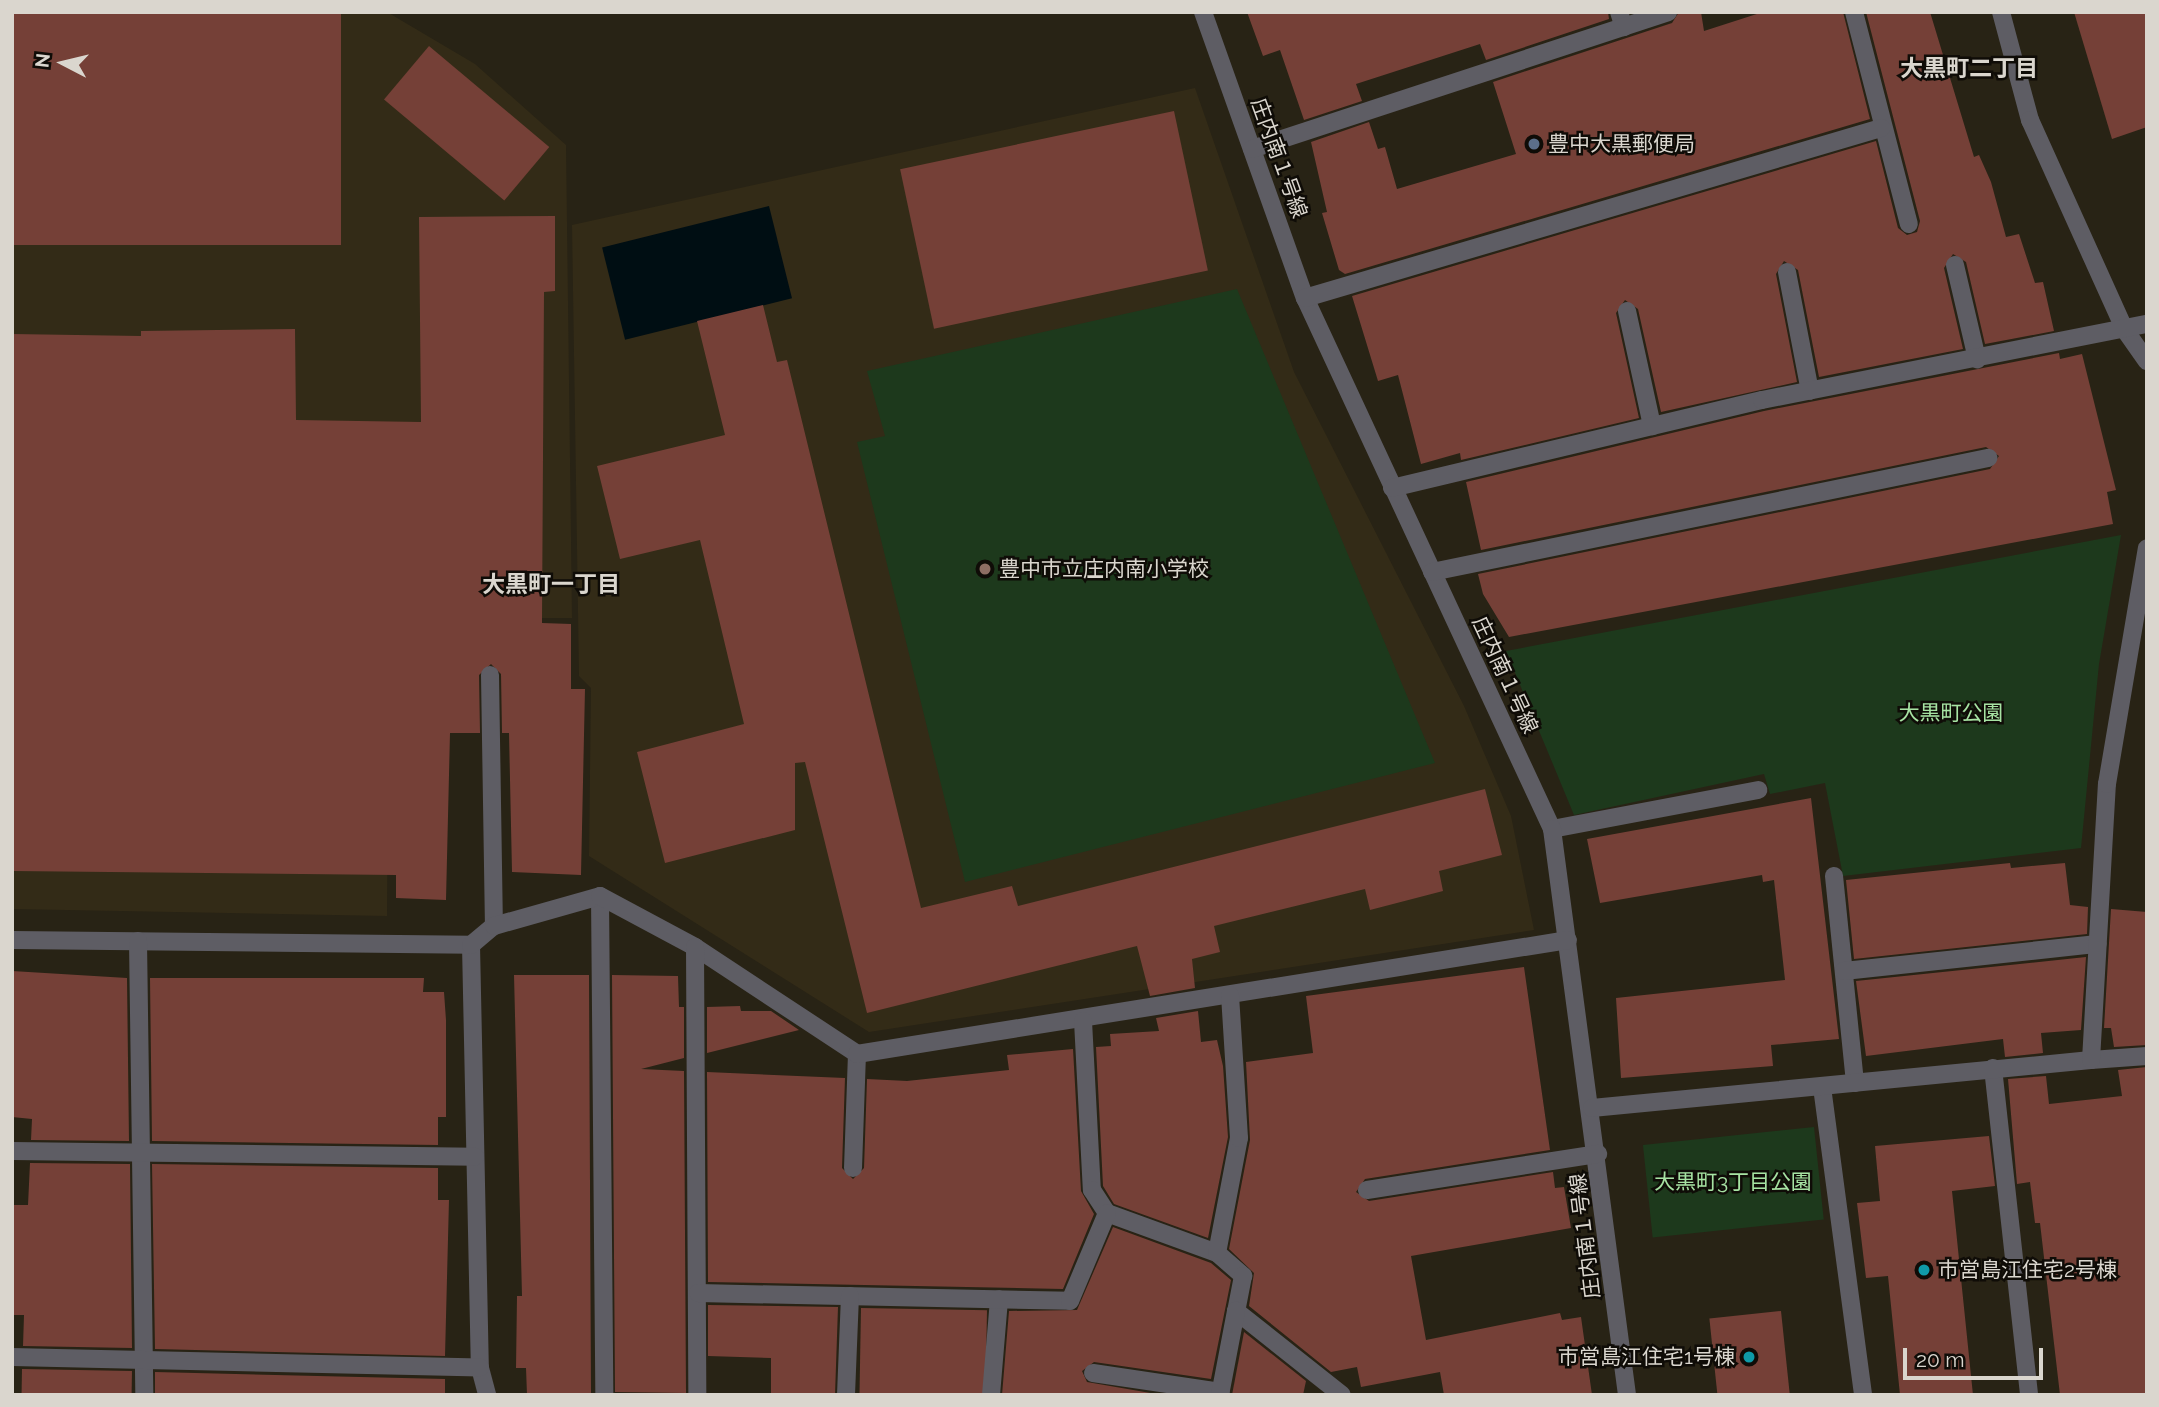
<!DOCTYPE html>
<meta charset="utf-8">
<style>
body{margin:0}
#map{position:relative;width:2159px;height:1407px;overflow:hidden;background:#282315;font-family:Raleway,"Noto Sans JP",sans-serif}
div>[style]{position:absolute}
.built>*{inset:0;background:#332b17}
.green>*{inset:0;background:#1d391c;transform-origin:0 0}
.water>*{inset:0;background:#000e13;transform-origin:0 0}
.building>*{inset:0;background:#754037;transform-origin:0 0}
.service>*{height:18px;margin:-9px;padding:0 9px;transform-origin:9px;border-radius:9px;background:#5e5d64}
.minor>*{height:18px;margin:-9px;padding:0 9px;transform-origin:9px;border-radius:9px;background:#5e5d64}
.dots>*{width:19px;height:19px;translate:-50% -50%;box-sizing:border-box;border:4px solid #0f0c07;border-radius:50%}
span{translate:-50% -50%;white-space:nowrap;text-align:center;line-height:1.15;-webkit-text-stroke:5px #0f0c07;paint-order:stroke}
.poi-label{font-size:21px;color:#dad6ce}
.left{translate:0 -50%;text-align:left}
.right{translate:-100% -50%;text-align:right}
.street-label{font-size:21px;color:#dad6ce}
.park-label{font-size:21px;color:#a7e3a3}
.neighbourhood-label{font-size:23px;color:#dad6ce;font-weight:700}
.frame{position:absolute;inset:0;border:14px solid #dad6ce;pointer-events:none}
.north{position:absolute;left:28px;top:28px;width:70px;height:70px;-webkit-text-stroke:5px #0f0c07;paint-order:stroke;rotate:277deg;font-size:19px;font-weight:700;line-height:28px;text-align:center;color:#dad6ce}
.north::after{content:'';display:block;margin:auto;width:24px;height:32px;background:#dad6ce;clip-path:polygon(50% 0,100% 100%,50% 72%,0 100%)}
.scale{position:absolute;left:1903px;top:1348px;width:140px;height:32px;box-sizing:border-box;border:4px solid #dad6ce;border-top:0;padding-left:9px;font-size:21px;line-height:24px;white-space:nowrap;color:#dad6ce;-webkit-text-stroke:5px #0f0c07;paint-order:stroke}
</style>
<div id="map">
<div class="built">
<i style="clip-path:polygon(12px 12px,387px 12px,475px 64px,566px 145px,572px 618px,389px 618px,387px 916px,12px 909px)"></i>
<i style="clip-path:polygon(1195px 88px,1294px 372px,1464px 706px,1511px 816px,1534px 930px,869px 1032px,589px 856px,591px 688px,579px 676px,572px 225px)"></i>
</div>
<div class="green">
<i style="clip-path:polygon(1237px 289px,1435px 763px,965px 882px,857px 442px,885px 436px,867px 371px)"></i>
<i style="clip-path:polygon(2121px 535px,2099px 664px,2081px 848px,1843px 876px,1825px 783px,1770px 794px,1764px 774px,1574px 815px,1506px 651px)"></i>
<i style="left:1814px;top:1127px;width:93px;height:172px;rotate:84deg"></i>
</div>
<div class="water">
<i style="left:769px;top:206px;width:95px;height:172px;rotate:76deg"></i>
</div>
<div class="building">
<i style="left:12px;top:12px;width:329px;height:233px"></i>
<i style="clip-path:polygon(1247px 12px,1608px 12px,1609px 19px,1486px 60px,1480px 44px,1356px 84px,1362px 101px,1304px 120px,1280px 50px,1263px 56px)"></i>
<i style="clip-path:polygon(1679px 12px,1701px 12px,1704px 31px,1763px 12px,1843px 12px,1870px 119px,1345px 274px,1339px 270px,1322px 213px,1327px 212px,1311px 142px,1369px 122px,1378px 149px,1385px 147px,1397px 189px,1516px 154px,1493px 82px,1672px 23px)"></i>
<i style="clip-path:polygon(1866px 12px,1930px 12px,1974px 157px,1979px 155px,1991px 182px,2006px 237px,2019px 234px,2035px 283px,2043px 282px,2054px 331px,1985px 344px,1966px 262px,1953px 254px,1944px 268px,1963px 349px,1819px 377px,1798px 270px,1784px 261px,1776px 274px,1797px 382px,1661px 412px,1638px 309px,1625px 300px,1616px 313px,1639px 418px,1461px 460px,1460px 453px,1421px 464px,1398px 375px,1378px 381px,1352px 296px,1876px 141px,1898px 228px,1907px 235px,1917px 232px,1920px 221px)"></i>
<i style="clip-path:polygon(2074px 12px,2147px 12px,2147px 127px,2112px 139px)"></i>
<i style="left:429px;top:46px;width:157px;height:70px;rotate:40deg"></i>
<i style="left:1174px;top:111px;width:163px;height:280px;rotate:78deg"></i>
<i style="clip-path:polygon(555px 216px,555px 291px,544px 292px,542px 623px,571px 624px,571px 689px,585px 689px,581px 875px,512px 872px,509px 733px,502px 733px,501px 674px,491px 664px,479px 675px,480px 733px,450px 733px,446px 900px,396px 898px,396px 875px,12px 871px,12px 334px,141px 336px,141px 331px,295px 329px,296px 420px,421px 422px,419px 217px)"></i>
<i style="clip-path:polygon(763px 305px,777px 362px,787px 360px,921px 908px,1012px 886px,1018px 906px,1485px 789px,1502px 855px,1439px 871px,1443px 891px,1370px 910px,1365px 889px,1214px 926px,1220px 952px,1192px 959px,1195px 988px,1150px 996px,1137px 946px,867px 1013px,805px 762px,795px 763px,795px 830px,665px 863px,637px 752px,744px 724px,700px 540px,620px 559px,597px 466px,725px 435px,697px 321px)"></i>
<i style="clip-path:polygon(2059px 353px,2060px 359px,2082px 354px,2116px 490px,2107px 492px,2113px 524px,1509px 637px,1483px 594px,1478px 574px,1990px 469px,1999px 456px,1986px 447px,1481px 550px,1466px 482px,1764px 411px)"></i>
<i style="clip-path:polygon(1811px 798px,1839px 1039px,1771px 1045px,1773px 1066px,1621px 1078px,1616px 998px,1785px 980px,1774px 880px,1763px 882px,1762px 875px,1600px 903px,1587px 839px)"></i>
<i style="clip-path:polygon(2010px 863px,2011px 868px,2065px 863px,2070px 905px,2088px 907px,2087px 934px,1854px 959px,1846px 880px)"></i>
<i style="clip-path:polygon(2111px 909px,2147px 912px,2147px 1045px,2114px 1047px,2111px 1028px,2104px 1028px)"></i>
<i style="clip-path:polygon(2086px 957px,2081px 1030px,2041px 1033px,2043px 1053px,2005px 1057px,2003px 1039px,1866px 1056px,1856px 981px)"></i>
<i style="clip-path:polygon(1524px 967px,1550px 1150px,1365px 1179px,1356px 1192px,1369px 1201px,1553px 1172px,1555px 1188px,1564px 1187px,1571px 1228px,1411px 1256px,1426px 1340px,1560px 1313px,1562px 1320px,1581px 1317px,1592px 1395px,1444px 1395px,1440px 1372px,1361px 1387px,1357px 1367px,1331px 1372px,1249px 1306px,1254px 1273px,1229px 1249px,1250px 1140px,1246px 1062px,1313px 1053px,1306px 996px)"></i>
<i style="clip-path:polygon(12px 971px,127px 978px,129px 1141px,31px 1140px,32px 1119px,12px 1117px)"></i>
<i style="clip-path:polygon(514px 975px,589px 975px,591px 1395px,527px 1395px,526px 1368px,516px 1368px,517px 1296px,522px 1296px)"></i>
<i style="clip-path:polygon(612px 975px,678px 976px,679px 1007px,684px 1007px,684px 1058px,641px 1069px,684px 1071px,686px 1393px,615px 1392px)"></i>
<i style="clip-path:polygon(150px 978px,424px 978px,423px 992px,444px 992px,446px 1020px,446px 1117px,438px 1117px,438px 1145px,152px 1141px)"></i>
<i style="clip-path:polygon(740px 1006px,741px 1011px,771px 1011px,799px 1030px,707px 1053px,707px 1007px)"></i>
<i style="clip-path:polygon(1198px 1011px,1201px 1042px,1217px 1040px,1223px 1066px,1228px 1137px,1208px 1238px,1114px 1204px,1103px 1186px,1096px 1047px,1111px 1046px,1110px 1034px,1159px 1031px,1156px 1018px)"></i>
<i style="clip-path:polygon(1073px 1049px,1081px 1191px,1094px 1214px,1063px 1289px,708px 1282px,707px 1072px,845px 1078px,842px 1168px,853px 1179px,864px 1168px,867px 1079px,907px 1081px,1009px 1070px,1007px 1055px)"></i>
<i style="clip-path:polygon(2147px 1067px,2147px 1395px,2060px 1395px,2040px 1223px,2035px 1223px,2030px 1182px,2017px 1184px,2008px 1079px,2046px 1076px,2049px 1104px,2122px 1096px,2118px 1070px)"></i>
<i style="clip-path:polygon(1989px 1136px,1995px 1186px,1952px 1191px,1973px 1395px,1900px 1395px,1888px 1276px,1866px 1278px,1857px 1203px,1880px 1201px,1875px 1146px)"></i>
<i style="clip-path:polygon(30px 1163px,130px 1164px,132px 1348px,23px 1346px,24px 1315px,12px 1315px,12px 1205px,28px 1205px)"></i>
<i style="clip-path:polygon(152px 1164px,438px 1168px,438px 1200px,449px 1200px,445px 1356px,155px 1349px)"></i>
<i style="clip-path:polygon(1113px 1227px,1211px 1263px,1231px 1280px,1211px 1379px,1094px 1362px,1082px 1371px,1087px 1382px,1162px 1395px,1002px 1395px,1009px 1311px,1077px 1310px)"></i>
<i style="clip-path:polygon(708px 1305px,838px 1307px,835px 1395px,771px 1395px,771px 1358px,708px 1356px)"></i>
<i style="left:861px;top:1308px;width:126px;height:87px;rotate:1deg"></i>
<i style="left:1781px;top:1311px;width:84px;height:72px;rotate:84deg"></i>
<i style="clip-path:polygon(1244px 1332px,1306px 1381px,1303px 1395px,1232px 1395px)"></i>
<i style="left:22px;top:1369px;width:110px;height:26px;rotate:1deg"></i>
<i style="clip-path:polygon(155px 1372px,445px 1379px,445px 1395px,155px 1395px)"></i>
</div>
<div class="service">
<i style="left:1619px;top:12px;width:16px;rotate:72deg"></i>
<i style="left:1854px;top:12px;width:219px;rotate:75.5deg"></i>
<i style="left:1955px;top:265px;width:97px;rotate:76.8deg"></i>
<i style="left:1787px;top:272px;width:121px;rotate:79.1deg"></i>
<i style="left:1627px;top:311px;width:118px;rotate:77.7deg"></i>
<i style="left:1552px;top:829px;width:210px;rotate:-10.7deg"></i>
<i style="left:1834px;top:876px;width:208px;rotate:84.2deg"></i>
<i style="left:1844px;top:971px;width:255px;rotate:-6.1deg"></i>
<i style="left:853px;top:1168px;width:114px;rotate:-88deg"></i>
<i style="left:1093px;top:1373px;width:129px;rotate:8.4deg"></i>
<i style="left:991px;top:1395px;width:96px;rotate:-85.2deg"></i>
</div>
<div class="minor">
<i style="left:1203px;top:12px;width:304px;rotate:70.4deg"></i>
<i style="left:1305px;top:298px;width:586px;rotate:65.05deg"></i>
<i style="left:1552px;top:829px;width:571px;rotate:82.45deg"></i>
<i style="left:2001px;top:12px;width:112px;rotate:75deg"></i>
<i style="left:2030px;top:120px;width:230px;rotate:65.7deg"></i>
<i style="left:2125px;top:330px;width:38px;rotate:55deg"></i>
<i style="left:1252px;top:149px;width:438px;rotate:-18.2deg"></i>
<i style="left:1305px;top:298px;width:601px;rotate:-16.44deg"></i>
<i style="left:1392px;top:488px;width:380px;rotate:-13.4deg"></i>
<i style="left:1762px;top:400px;width:392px;rotate:-11.2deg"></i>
<i style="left:1432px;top:572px;width:568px;rotate:-11.59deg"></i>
<i style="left:490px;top:675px;width:251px;rotate:89.1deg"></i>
<i style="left:600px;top:896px;width:499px;rotate:89.5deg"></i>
<i style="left:12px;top:940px;width:459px;rotate:0.6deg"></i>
<i style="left:471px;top:945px;width:423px;rotate:88.8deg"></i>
<i style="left:480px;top:1368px;width:28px;rotate:75deg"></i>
<i style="left:138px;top:941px;width:454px;rotate:89.2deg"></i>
<i style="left:471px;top:945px;width:30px;rotate:-40deg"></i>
<i style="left:494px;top:926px;width:110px;rotate:-15.8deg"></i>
<i style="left:600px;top:896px;width:108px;rotate:28.2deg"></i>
<i style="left:695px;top:947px;width:194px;rotate:33.4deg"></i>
<i style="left:857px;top:1054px;width:720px;rotate:-9.11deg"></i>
<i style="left:695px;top:947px;width:448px;rotate:89.7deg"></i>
<i style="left:1083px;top:1021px;width:169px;rotate:87deg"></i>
<i style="left:1092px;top:1190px;width:27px;rotate:57deg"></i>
<i style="left:1107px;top:1213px;width:117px;rotate:20deg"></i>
<i style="left:1217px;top:1253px;width:35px;rotate:41deg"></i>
<i style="left:1243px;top:1276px;width:36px;rotate:101deg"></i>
<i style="left:1236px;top:1311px;width:135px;rotate:38.4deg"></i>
<i style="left:2091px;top:1060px;width:56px;rotate:-4.1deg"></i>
<i style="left:1993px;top:1068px;width:329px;rotate:83.7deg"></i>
<i style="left:1822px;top:1087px;width:311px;rotate:82.4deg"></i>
<i style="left:1592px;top:1108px;width:501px;rotate:-5.49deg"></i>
<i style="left:2091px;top:1060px;width:276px;rotate:-86.7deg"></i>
<i style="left:2107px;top:784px;width:239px;rotate:-80.4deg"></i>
<i style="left:12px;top:1151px;width:463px;rotate:0.7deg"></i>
<i style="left:1367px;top:1190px;width:234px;rotate:-8.9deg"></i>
<i style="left:1217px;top:1253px;width:117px;rotate:-79.2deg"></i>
<i style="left:1239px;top:1138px;width:143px;rotate:-93.6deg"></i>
<i style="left:698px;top:1293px;width:372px;rotate:1.2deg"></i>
<i style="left:1070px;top:1301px;width:95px;rotate:-67.2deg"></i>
<i style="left:12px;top:1357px;width:468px;rotate:1.3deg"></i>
<i style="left:846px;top:1395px;width:99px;rotate:-87.7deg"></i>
<i style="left:1220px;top:1395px;width:86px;rotate:-79.2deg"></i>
</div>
<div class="dots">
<i style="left:1534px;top:144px;background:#5c6f8a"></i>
<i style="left:985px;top:569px;background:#8d6e63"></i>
<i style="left:1924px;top:1270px;background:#0f9aa8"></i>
<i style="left:1749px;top:1357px;background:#0f9aa8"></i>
</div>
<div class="poi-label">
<span class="left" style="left:1548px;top:144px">豊中大黒郵便局</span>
<span class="left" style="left:999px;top:569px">豊中市立庄内南小学校</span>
<span class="left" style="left:1938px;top:1270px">市営島江住宅2号棟</span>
<span class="right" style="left:1735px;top:1357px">市営島江住宅1号棟</span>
</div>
<div class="street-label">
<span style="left:1279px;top:158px;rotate:70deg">庄内南１号線</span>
<span style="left:1505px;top:675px;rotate:65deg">庄内南１号線</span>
<span style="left:1585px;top:1236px;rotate:-97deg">庄内南１号線</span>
</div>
<div class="park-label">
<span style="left:1951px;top:713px">大黒町公園</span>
<span style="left:1733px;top:1182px">大黒町3丁目公園</span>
</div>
<div class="neighbourhood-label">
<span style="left:1969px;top:68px">大黒町二丁目</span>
<span style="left:551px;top:584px">大黒町一丁目</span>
</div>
<div class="frame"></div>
<div class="north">N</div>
<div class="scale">20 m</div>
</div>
